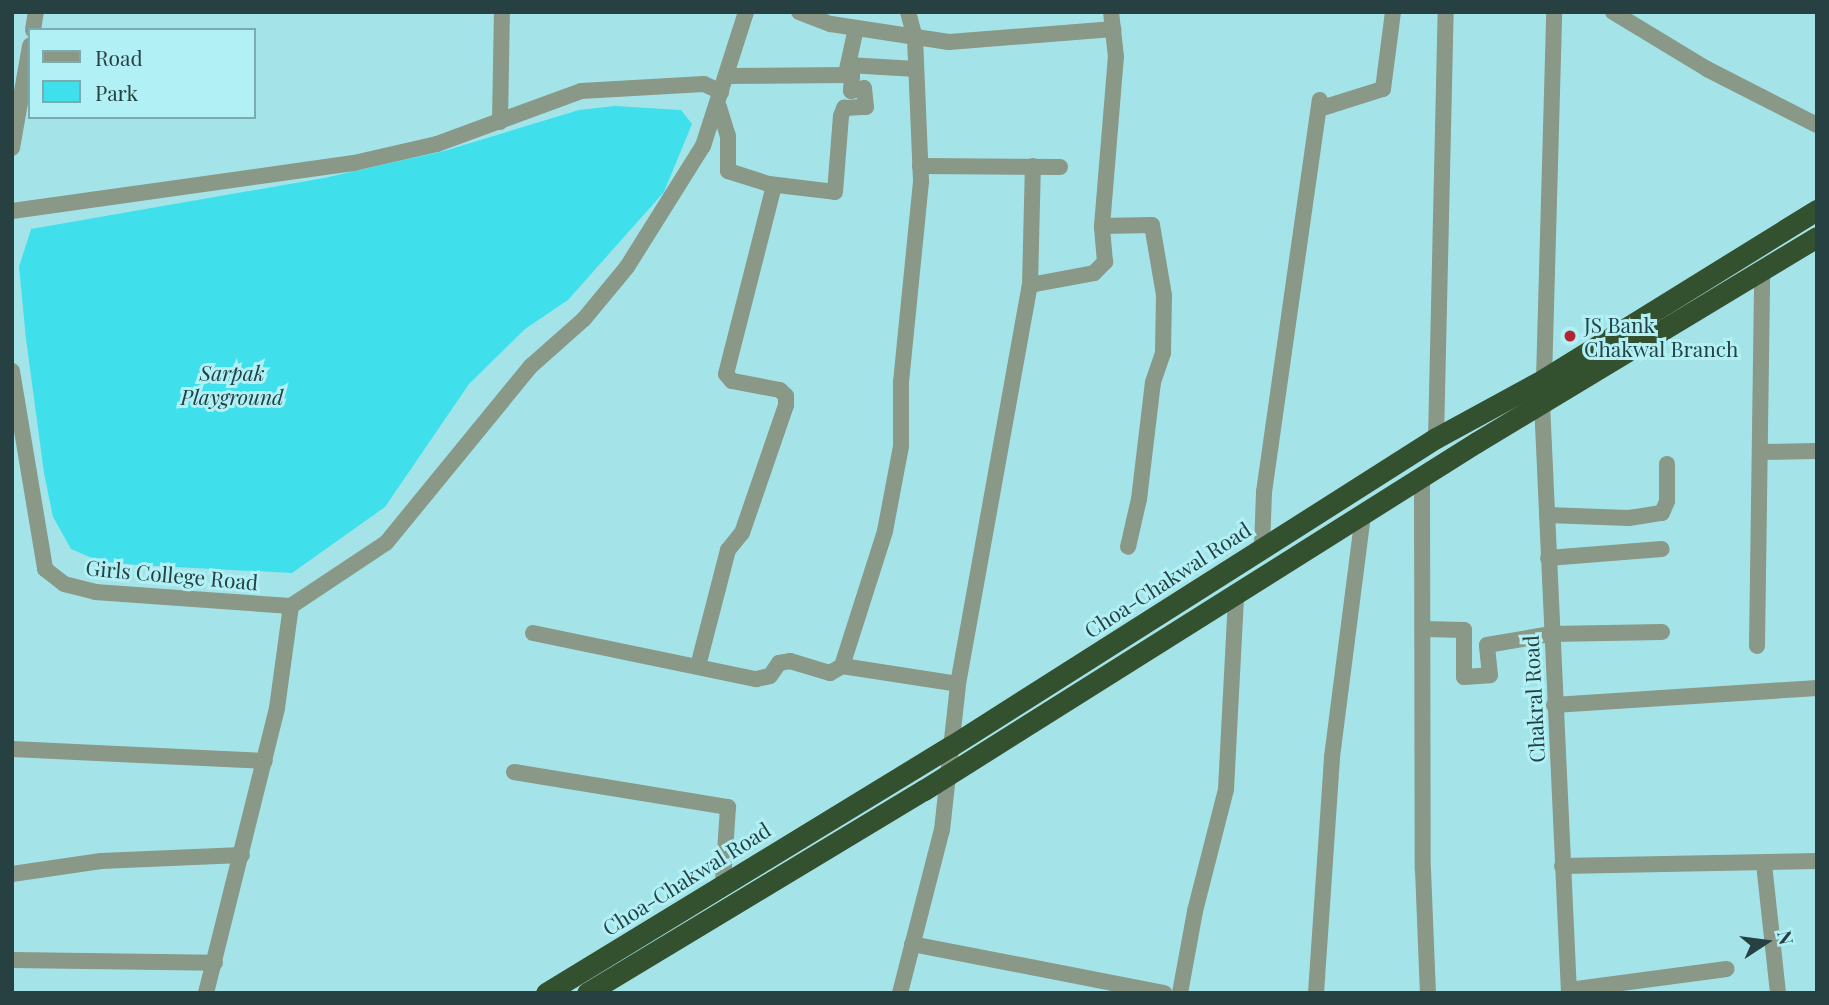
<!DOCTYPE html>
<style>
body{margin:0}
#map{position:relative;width:1829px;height:1005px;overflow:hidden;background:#a4e4e9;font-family:"Playfair Display",serif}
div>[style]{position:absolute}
.green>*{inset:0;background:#3fe0eb}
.minor>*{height:16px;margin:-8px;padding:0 8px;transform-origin:8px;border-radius:8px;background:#899887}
.highway>*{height:21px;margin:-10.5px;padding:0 10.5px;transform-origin:10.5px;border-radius:10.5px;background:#33502f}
.dots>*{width:19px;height:19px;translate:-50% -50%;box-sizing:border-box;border:4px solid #b1f1f6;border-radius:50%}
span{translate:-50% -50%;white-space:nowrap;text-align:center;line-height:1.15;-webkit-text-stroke:6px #b1f1f6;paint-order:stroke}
.poi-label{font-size:21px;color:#274143}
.left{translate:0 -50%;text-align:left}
.park-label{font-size:21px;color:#214043;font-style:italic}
.street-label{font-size:21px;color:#274143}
.frame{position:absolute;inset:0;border:14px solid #274143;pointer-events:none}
.legend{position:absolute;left:28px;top:28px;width:228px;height:91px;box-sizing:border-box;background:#b1f1f6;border:2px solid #7aabae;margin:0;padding:9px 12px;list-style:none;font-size:21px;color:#274143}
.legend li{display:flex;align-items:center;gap:14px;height:35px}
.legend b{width:35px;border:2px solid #7aabae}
.north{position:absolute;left:1731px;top:907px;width:70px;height:70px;-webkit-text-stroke:5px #b1f1f6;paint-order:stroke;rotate:77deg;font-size:19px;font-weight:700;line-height:28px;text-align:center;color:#274143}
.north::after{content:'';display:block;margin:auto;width:24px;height:32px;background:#274143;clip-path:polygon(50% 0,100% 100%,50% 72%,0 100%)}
</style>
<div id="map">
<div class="green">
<i style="clip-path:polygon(615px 106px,681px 110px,692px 124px,664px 192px,568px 300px,525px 329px,469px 384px,385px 507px,292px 573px,136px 565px,99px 561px,71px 549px,53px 517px,44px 473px,26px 339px,19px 267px,31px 229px,324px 178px,444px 151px,579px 110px)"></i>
</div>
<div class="minor">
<i style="left:799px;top:12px;width:34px;rotate:21deg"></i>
<i style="left:831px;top:24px;width:119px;rotate:8.7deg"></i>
<i style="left:949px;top:42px;width:165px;rotate:-4.5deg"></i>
<i style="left:1613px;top:12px;width:110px;rotate:31.2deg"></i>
<i style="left:1707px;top:69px;width:123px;rotate:27deg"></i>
<i style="left:33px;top:30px;width:18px;rotate:-81deg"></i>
<i style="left:848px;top:65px;width:68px;rotate:3.4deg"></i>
<i style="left:846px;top:74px;width:47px;rotate:-77.7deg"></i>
<i style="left:719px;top:107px;width:30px;rotate:73deg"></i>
<i style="left:728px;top:136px;width:35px;rotate:90deg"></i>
<i style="left:728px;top:171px;width:43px;rotate:17.6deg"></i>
<i style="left:769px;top:184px;width:66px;rotate:6.9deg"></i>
<i style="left:835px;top:192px;width:76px;rotate:-85.5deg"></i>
<i style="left:841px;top:116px;width:9px;rotate:-69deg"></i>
<i style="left:844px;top:108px;width:22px;rotate:-3deg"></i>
<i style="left:866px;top:107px;width:19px;rotate:-96deg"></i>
<i style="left:864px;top:88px;width:13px;rotate:167deg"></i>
<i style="left:851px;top:91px;width:16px;rotate:-86deg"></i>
<i style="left:852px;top:75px;width:124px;rotate:179.5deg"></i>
<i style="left:1319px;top:109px;width:67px;rotate:-17.4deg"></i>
<i style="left:1383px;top:89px;width:78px;rotate:-82.6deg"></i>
<i style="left:500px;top:122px;width:110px;rotate:-89deg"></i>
<i style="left:12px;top:148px;width:104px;rotate:-80deg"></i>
<i style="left:920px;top:166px;width:140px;rotate:0.4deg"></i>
<i style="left:12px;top:211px;width:345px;rotate:-8deg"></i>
<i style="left:354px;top:163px;width:85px;rotate:-12.9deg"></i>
<i style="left:437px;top:144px;width:153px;rotate:-20.2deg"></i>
<i style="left:581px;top:91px;width:123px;rotate:-3.3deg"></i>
<i style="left:704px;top:84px;width:19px;rotate:25deg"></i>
<i style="left:1102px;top:226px;width:50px;rotate:-1.1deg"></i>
<i style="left:1152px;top:225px;width:71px;rotate:80.3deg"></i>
<i style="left:1164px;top:295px;width:58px;rotate:91deg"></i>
<i style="left:1163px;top:353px;width:31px;rotate:109deg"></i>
<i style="left:1153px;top:382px;width:118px;rotate:96.8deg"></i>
<i style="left:1139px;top:499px;width:49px;rotate:102.9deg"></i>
<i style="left:1030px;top:285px;width:65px;rotate:-10.6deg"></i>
<i style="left:1094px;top:273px;width:16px;rotate:-45deg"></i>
<i style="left:1105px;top:262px;width:36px;rotate:-95deg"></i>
<i style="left:1102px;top:226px;width:170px;rotate:-85.3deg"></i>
<i style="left:1116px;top:57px;width:45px;rotate:-96.3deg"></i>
<i style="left:12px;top:371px;width:201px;rotate:80.5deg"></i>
<i style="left:45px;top:569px;width:24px;rotate:38deg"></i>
<i style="left:64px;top:584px;width:32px;rotate:14deg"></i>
<i style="left:95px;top:592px;width:196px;rotate:4.1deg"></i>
<i style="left:1544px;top:379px;width:367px;rotate:-88.4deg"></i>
<i style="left:1542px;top:403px;width:591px;rotate:87.38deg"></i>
<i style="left:1436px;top:438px;width:426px;rotate:-88.7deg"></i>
<i style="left:1760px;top:452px;width:57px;rotate:-1deg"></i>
<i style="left:1422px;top:477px;width:393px;rotate:89.9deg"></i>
<i style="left:1423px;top:870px;width:123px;rotate:87.7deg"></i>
<i style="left:1547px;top:515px;width:82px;rotate:2.1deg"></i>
<i style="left:1629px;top:518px;width:33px;rotate:-9deg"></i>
<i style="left:1662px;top:513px;width:13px;rotate:-67deg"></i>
<i style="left:1667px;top:501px;width:37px;rotate:-90deg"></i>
<i style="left:1262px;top:547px;width:55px;rotate:-87.9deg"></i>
<i style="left:1264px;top:492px;width:396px;rotate:-81.9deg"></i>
<i style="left:1548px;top:558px;width:114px;rotate:-4.5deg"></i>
<i style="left:1424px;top:629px;width:40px;rotate:1.4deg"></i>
<i style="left:1464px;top:630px;width:47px;rotate:90deg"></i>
<i style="left:1464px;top:677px;width:26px;rotate:-4deg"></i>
<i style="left:1490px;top:675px;width:30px;rotate:-96deg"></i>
<i style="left:1487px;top:645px;width:65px;rotate:-9.8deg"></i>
<i style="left:1551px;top:634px;width:111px;rotate:-1deg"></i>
<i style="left:533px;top:633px;width:228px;rotate:11.7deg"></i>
<i style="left:756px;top:679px;width:14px;rotate:-12deg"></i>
<i style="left:770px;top:676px;width:16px;rotate:-55deg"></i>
<i style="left:779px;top:663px;width:11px;rotate:-10deg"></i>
<i style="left:790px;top:661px;width:42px;rotate:16.7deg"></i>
<i style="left:830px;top:673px;width:14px;rotate:-30deg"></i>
<i style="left:842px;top:666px;width:117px;rotate:8.8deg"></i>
<i style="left:1757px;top:646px;width:376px;rotate:-89.2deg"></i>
<i style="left:698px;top:666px;width:120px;rotate:-75.5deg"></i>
<i style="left:728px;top:550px;width:22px;rotate:-51deg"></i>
<i style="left:742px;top:533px;width:135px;rotate:-71deg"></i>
<i style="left:786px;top:405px;width:9px;rotate:-90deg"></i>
<i style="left:786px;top:396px;width:8px;rotate:-135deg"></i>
<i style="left:780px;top:390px;width:49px;rotate:-169.4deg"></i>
<i style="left:732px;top:381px;width:9px;rotate:-131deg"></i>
<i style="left:726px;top:374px;width:195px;rotate:-75.7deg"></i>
<i style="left:842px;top:666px;width:142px;rotate:-72.3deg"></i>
<i style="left:885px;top:531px;width:86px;rotate:-79.3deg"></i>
<i style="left:901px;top:446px;width:64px;rotate:-90deg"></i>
<i style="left:901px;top:382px;width:202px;rotate:-84.3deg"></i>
<i style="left:921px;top:181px;width:143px;rotate:-92.4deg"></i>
<i style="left:915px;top:38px;width:27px;rotate:-105deg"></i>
<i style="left:1554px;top:705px;width:264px;rotate:-3.7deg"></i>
<i style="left:12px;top:749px;width:253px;rotate:2.7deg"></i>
<i style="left:514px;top:772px;width:217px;rotate:9.3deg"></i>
<i style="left:728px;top:807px;width:75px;rotate:93.8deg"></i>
<i style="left:1764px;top:864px;width:130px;rotate:83.8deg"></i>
<i style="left:1562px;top:866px;width:255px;rotate:-1.1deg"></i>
<i style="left:12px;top:874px;width:90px;rotate:-8.3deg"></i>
<i style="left:101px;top:861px;width:141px;rotate:-2.4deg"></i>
<i style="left:912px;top:944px;width:257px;rotate:11deg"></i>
<i style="left:12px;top:960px;width:203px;rotate:0.8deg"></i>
<i style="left:1569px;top:990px;width:159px;rotate:-7.6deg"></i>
<i style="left:206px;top:993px;width:294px;rotate:-76deg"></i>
<i style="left:277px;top:708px;width:103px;rotate:-82.2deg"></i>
<i style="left:291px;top:606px;width:114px;rotate:-33.6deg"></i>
<i style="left:386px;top:543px;width:229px;rotate:-50.7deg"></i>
<i style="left:531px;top:366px;width:71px;rotate:-41.6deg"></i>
<i style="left:584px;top:319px;width:67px;rotate:-50.4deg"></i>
<i style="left:627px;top:267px;width:143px;rotate:-57.9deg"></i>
<i style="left:703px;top:146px;width:141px;rotate:-72.2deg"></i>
<i style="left:900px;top:993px;width:168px;rotate:-75.6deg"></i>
<i style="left:942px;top:830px;width:147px;rotate:-83.7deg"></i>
<i style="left:958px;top:684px;width:405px;rotate:-79.8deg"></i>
<i style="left:1030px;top:285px;width:119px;rotate:-88.6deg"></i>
<i style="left:1180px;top:993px;width:83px;rotate:-79.6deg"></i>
<i style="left:1195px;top:911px;width:126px;rotate:-75.7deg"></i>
<i style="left:1226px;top:789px;width:193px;rotate:-87deg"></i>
<i style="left:1316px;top:993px;width:237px;rotate:-86.1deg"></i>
<i style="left:1332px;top:757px;width:244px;rotate:-82.7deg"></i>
</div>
<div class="highway">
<i style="left:546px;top:993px;width:474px;rotate:-31.4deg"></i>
<i style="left:951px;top:746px;width:575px;rotate:-32.42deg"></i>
<i style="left:1436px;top:438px;width:123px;rotate:-28.6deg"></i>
<i style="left:1544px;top:379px;width:321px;rotate:-31.8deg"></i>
<i style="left:587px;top:993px;width:393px;rotate:-31.1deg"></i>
<i style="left:924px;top:790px;width:653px;rotate:-32.18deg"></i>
<i style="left:1477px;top:442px;width:397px;rotate:-31.1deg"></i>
</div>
<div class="dots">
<i style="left:1570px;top:336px;background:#b52432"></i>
</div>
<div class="poi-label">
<span class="left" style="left:1584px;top:336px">JS Bank<br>Chakwal Branch</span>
</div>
<div class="park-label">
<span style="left:232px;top:384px">Sarpak<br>Playground</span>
</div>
<div class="street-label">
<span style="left:172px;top:574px;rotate:5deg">Girls College Road</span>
<span style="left:1167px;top:579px;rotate:-33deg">Choa-Chakwal Road</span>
<span style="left:1533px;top:699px;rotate:-93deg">Chakral Road</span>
<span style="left:686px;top:878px;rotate:-32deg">Choa-Chakwal Road</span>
</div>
<div class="frame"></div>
<ul class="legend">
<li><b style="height:9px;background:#899887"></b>Road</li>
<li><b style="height:19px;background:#3fe0eb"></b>Park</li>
</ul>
<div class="north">N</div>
</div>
